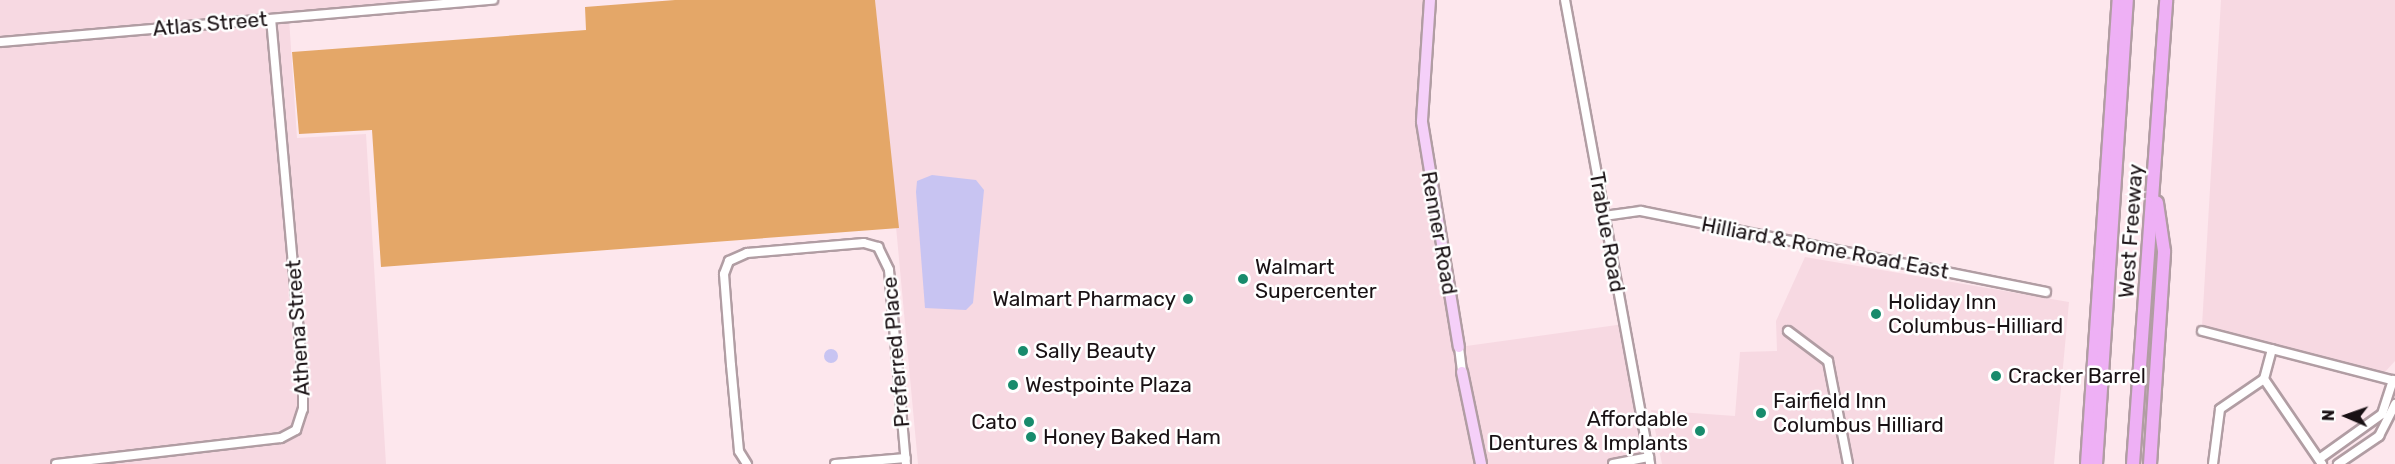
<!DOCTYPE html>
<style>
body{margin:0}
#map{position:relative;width:2395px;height:464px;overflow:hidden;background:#fde7ed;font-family:Rubik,sans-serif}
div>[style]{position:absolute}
.built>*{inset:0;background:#f7d9e2}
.forest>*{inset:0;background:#e4a768}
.water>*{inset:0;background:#c8c4f2}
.round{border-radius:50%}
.roads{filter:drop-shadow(2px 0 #b19da3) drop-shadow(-2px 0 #b19da3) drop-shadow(0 2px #b19da3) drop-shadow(0 -2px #b19da3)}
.minor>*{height:8px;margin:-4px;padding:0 4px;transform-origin:4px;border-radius:4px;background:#fff}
.major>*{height:10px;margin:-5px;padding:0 5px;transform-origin:5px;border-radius:5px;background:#f5d0f9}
.highway>*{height:12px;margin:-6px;padding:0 6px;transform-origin:6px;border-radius:6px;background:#eeb0f5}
.dots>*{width:16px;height:16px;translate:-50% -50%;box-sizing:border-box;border:3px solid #fff;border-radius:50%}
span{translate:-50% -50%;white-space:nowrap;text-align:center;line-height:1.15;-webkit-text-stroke:5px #fff;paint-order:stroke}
.street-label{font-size:21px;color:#191114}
.poi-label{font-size:21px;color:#191114}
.left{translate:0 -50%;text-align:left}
.right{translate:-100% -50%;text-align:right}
.north{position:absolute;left:2317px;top:386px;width:60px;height:60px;-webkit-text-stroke:4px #fff;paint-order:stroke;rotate:272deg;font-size:16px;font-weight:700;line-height:24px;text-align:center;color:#191114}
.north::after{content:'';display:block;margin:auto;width:21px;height:27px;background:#191114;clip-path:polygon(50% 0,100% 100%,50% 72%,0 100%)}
</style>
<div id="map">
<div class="built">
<i style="clip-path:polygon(0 0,493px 0,289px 18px,297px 138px,366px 134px,386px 464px,0 464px)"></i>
<i style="clip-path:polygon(875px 0,1430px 0,1422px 93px,1459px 347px,1624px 324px,1649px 457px,1613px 464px,918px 464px)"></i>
<i style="clip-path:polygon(2221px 0,2395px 0,2395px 361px,2384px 373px,2202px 326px)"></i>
<i style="clip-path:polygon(1805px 257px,2069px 302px,2054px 464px,1662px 464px,1651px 410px,1735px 416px,1740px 352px,1777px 351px,1776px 321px)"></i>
</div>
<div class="forest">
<i style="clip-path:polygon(675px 0,875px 0,899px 228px,381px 267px,372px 130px,299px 134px,292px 52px,586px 30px,585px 7px)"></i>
</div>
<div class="water">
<i style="clip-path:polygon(932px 175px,976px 180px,984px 190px,973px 303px,966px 310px,925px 308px,916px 192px,917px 181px)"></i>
<i class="round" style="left:824px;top:349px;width:14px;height:14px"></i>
</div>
<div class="roads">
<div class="minor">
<i style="left:1565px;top:0;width:472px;rotate:79.6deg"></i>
<i style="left:0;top:42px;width:495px;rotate:-4.9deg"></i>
<i style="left:1604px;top:216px;width:37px;rotate:-8deg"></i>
<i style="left:1641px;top:211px;width:413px;rotate:11.3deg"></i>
<i style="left:1788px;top:331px;width:50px;rotate:36.9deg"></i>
<i style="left:1828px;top:361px;width:105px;rotate:79deg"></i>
<i style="left:2202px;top:331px;width:199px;rotate:14.5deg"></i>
<i style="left:1459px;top:347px;width:25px;rotate:83deg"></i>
<i style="left:2264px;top:379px;width:103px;rotate:55.7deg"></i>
<i style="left:2319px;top:459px;width:77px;rotate:-35.5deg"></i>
<i style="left:2382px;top:414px;width:36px;rotate:-72deg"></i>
<i style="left:56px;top:464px;width:226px;rotate:-6.6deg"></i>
<i style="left:281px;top:438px;width:17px;rotate:-28deg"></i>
<i style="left:296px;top:430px;width:22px;rotate:-72deg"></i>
<i style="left:303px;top:409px;width:32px;rotate:-90deg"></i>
<i style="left:303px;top:377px;width:359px;rotate:-95.1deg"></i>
<i style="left:747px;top:464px;width:15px;rotate:-122deg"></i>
<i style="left:739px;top:451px;width:86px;rotate:-95.3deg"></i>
<i style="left:731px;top:365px;width:91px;rotate:-94.4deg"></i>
<i style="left:724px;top:274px;width:14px;rotate:-69deg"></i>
<i style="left:729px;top:261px;width:20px;rotate:-24deg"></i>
<i style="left:747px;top:253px;width:117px;rotate:-4.9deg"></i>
<i style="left:864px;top:243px;width:15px;rotate:16deg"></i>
<i style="left:878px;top:247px;width:25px;rotate:64deg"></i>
<i style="left:889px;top:270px;width:195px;rotate:85deg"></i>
<i style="left:835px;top:464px;width:71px;rotate:-4.8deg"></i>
<i style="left:1613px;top:464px;width:37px;rotate:-11deg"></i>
<i style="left:2213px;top:464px;width:55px;rotate:-82.7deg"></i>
<i style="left:2220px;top:409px;width:53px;rotate:-34.3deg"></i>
<i style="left:2264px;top:379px;width:31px;rotate:-75deg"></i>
<i style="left:2338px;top:464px;width:50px;rotate:-34.3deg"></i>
<i style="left:2379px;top:436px;width:36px;rotate:-63deg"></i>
</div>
<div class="major">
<i style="left:1430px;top:0;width:122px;rotate:93.8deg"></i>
<i style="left:1422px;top:122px;width:228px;rotate:80.7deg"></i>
<i style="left:1462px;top:372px;width:94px;rotate:78.3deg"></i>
</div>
<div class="highway">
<i style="left:2087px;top:464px;width:465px;rotate:-86.1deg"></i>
<i style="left:2096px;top:464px;width:465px;rotate:-86.2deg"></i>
<i style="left:2133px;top:464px;width:465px;rotate:-85.9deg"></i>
<i style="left:2150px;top:464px;width:213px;rotate:-86.2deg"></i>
<i style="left:2164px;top:251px;width:49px;rotate:-98.3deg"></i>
</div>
</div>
<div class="dots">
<i style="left:1243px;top:279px;background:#188b6c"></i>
<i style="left:1188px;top:299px;background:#188b6c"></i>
<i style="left:1876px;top:314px;background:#188b6c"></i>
<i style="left:1023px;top:351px;background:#188b6c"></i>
<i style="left:1996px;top:376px;background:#188b6c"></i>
<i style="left:1013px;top:385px;background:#188b6c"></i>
<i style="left:1761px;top:413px;background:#188b6c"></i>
<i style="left:1029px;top:422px;background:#188b6c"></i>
<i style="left:1700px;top:431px;background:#188b6c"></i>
<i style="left:1031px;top:437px;background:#188b6c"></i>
</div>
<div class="street-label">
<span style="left:210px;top:24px;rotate:-5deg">Atlas Street</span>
<span style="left:2131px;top:231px;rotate:-86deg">West Freeway</span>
<span style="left:1607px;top:232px;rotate:80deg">Trabue Road</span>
<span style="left:1439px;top:233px;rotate:80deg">Renner Road</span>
<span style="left:1825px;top:248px;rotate:11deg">Hilliard &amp; Rome Road East</span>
<span style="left:298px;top:328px;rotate:-94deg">Athena Street</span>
<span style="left:896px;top:352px;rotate:-95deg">Preferred Place</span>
</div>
<div class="poi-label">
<span class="left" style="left:1255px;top:279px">Walmart<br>Supercenter</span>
<span class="right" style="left:1176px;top:299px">Walmart Pharmacy</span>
<span class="left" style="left:1888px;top:314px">Holiday Inn<br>Columbus-Hilliard</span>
<span class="left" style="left:1035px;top:351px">Sally Beauty</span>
<span class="left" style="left:2008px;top:376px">Cracker Barrel</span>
<span class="left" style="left:1025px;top:385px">Westpointe Plaza</span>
<span class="left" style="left:1773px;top:413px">Fairfield Inn<br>Columbus Hilliard</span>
<span class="right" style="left:1688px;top:431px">Affordable<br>Dentures &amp; Implants</span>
<span class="right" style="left:1017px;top:422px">Cato</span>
<span class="left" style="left:1043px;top:437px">Honey Baked Ham</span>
</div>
<div class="north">N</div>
</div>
